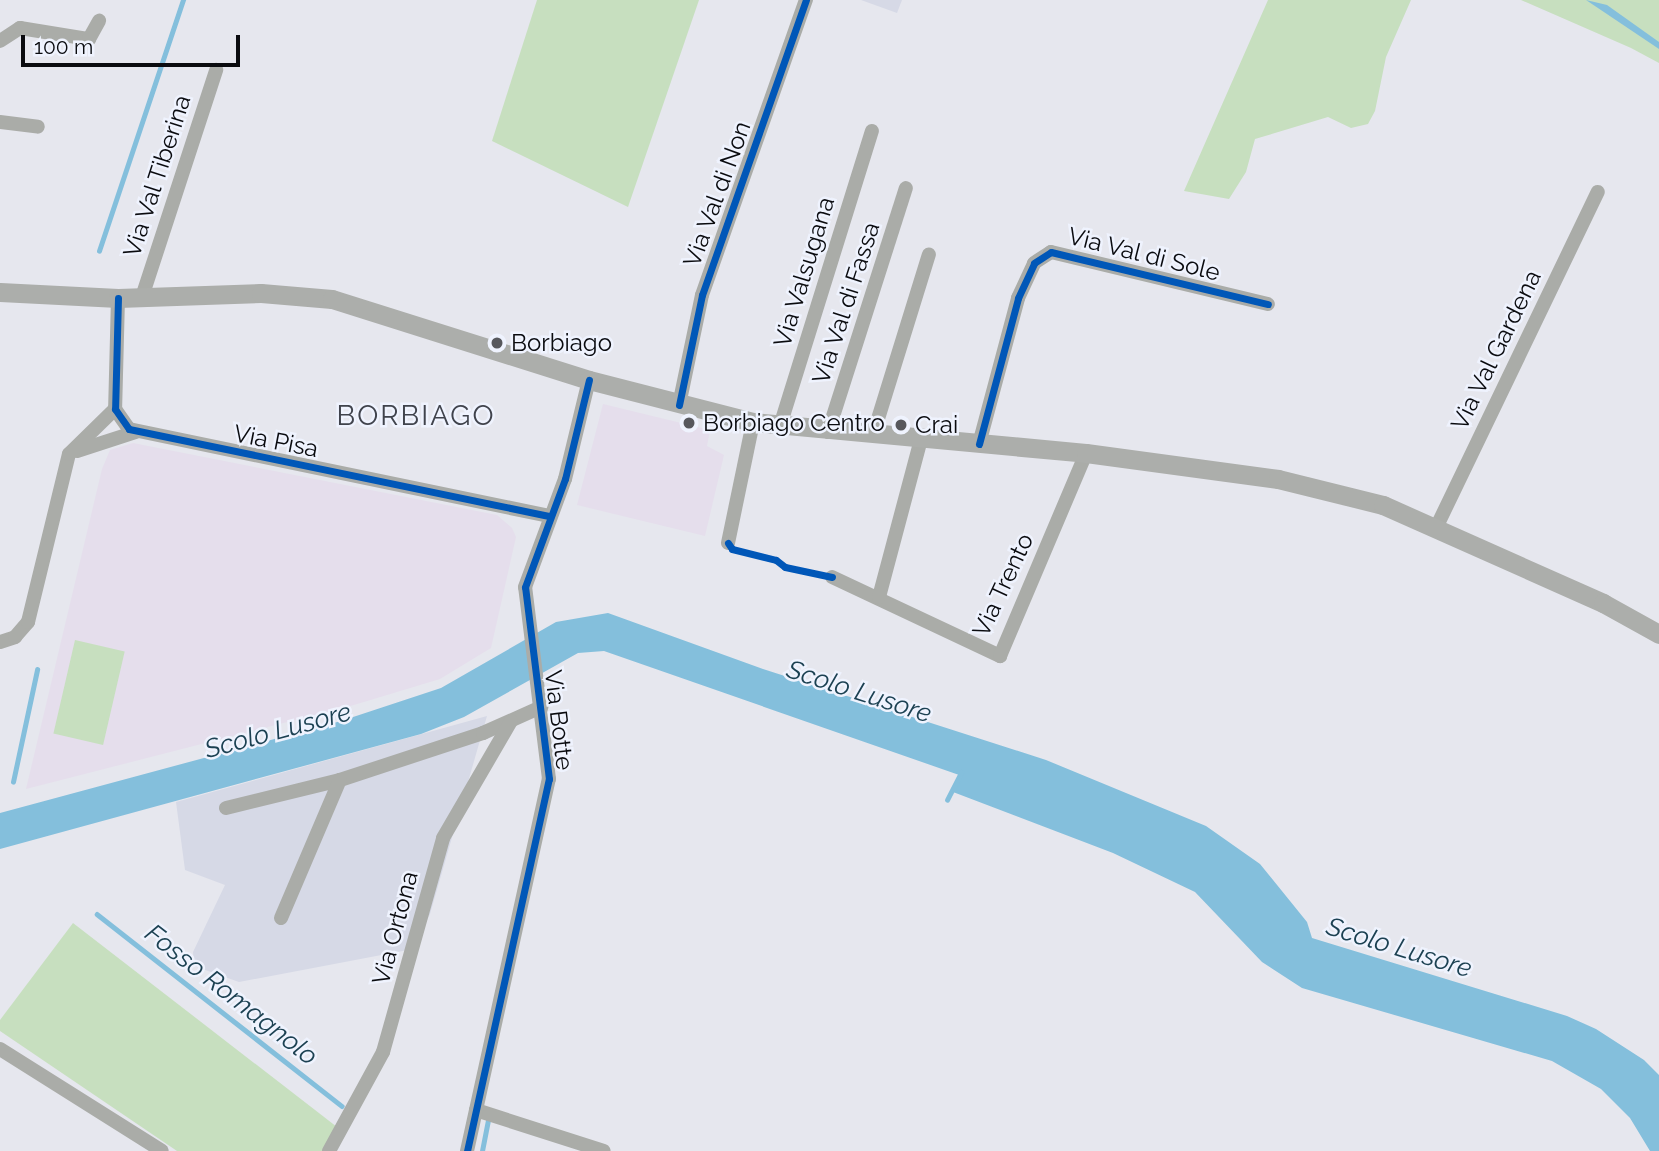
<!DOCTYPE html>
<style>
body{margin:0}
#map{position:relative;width:1659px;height:1151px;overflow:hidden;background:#e6e7ee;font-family:Raleway,sans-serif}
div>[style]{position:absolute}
.built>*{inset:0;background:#d6d9e6}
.education>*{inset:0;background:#e5deec}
.green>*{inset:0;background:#c7dfbf;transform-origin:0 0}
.water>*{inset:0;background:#84bfdc}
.stream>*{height:4.5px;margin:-2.25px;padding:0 2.25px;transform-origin:2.25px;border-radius:2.25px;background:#84bfdc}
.minor>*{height:14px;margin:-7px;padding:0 7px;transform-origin:7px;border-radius:7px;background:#aaaca8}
.major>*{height:19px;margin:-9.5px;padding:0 9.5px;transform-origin:9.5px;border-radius:9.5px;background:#acaeab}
.cycleway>*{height:7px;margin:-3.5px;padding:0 3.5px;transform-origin:3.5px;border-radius:3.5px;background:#0057b8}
.dots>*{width:19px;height:19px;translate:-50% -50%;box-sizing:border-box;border:4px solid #eff3fe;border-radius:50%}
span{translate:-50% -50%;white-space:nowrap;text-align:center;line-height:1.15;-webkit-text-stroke:5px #eff3fe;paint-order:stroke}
.street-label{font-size:24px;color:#0a0b0f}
.poi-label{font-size:24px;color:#0a0b0f}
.left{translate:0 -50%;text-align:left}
.water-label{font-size:26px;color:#1c4152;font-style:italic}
.quarter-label{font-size:28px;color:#40434c;letter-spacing:2px}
.scale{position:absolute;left:21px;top:35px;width:219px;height:32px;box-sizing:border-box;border:4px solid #0a0b0f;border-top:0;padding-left:9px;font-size:21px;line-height:24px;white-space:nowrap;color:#0a0b0f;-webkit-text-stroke:5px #eff3fe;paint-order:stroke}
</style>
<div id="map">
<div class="built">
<i style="clip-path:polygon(861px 0,902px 0,897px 13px)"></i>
<i style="clip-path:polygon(487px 716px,430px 914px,413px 949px,239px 982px,194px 966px,193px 952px,225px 885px,185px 870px,176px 802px)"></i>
</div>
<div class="education">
<i style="clip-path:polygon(603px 404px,710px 430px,707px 446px,724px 455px,705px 536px,577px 505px)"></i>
<i style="clip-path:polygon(133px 443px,497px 515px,512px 528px,516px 537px,491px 648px,440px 679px,354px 705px,26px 789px,102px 469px,110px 450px)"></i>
</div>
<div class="green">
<i style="clip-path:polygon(537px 0,699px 0,628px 207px,492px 141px)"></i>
<i style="clip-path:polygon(1268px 0,1411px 0,1386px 57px,1375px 111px,1368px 124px,1351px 128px,1328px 117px,1255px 139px,1246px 172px,1229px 199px,1184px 191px)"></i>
<i style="clip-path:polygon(1521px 0,1659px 0,1659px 63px,1631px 48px)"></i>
<i style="left:75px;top:640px;width:51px;height:96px;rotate:13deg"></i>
<i style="clip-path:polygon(73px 923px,337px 1127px,323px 1151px,177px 1151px,0 1031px,0 1020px)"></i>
</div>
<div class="water">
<i style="clip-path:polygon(1586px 0,1607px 5px,1659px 42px,1659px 49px)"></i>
<i style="clip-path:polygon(608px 613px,763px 669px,1046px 760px,1206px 826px,1260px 864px,1307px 922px,1312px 938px,1567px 1016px,1596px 1029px,1644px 1060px,1659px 1075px,1659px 1151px,1650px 1151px,1630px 1118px,1601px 1089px,1552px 1061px,1302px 988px,1262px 962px,1195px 892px,1113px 853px,953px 792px,962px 776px,604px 651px,578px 653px,464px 717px,421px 734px,0 849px,0 813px,341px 721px,441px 688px,556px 622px)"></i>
</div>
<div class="stream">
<i style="left:99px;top:251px;width:265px;rotate:-71.5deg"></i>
<i style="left:13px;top:782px;width:115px;rotate:-77.9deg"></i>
<i style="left:947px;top:800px;width:31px;rotate:-63deg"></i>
<i style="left:97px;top:914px;width:311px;rotate:38.1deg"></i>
<i style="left:482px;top:1151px;width:33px;rotate:-79deg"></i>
</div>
<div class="minor">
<i style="left:0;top:41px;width:24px;rotate:-33deg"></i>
<i style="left:20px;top:28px;width:70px;rotate:9.1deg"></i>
<i style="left:89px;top:39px;width:21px;rotate:-61deg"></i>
<i style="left:0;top:122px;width:38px;rotate:7deg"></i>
<i style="left:142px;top:297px;width:239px;rotate:-71.9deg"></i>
<i style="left:118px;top:298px;width:111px;rotate:91.5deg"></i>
<i style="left:115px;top:409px;width:24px;rotate:55deg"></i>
<i style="left:129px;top:429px;width:430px;rotate:11.7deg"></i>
<i style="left:679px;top:405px;width:112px;rotate:-78.2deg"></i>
<i style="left:702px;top:295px;width:313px;rotate:-70.6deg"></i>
<i style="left:780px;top:426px;width:309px;rotate:-72.7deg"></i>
<i style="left:828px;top:432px;width:256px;rotate:-72.3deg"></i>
<i style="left:873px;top:435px;width:189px;rotate:-72.8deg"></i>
<i style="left:979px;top:444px;width:151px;rotate:-75deg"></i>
<i style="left:1018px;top:298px;width:38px;rotate:-65deg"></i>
<i style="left:1034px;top:263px;width:20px;rotate:-33deg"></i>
<i style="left:1051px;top:252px;width:223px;rotate:13.5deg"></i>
<i style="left:77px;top:451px;width:62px;rotate:-17.9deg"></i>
<i style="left:1436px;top:528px;width:373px;rotate:-64.3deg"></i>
<i style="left:728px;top:543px;width:124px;rotate:-78.3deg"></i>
<i style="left:832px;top:577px;width:186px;rotate:25.2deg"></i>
<i style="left:1000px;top:656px;width:220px;rotate:-67deg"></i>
<i style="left:879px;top:597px;width:163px;rotate:-75.1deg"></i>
<i style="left:0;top:642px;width:16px;rotate:-18deg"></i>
<i style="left:15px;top:637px;width:20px;rotate:-49deg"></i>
<i style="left:28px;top:622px;width:173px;rotate:-76.3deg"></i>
<i style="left:69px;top:454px;width:64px;rotate:-44.4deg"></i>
<i style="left:226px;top:808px;width:117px;rotate:-13.8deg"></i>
<i style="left:340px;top:780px;width:151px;rotate:-18.2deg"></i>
<i style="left:483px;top:733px;width:64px;rotate:-24.1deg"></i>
<i style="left:281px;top:918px;width:150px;rotate:-66.9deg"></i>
<i style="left:0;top:1049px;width:191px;rotate:32.2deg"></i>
<i style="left:476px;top:1110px;width:134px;rotate:17.8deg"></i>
<i style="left:329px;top:1151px;width:113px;rotate:-61.4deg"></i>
<i style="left:383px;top:1052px;width:222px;rotate:-74.3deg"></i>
<i style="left:443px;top:838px;width:135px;rotate:-59.8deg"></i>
<i style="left:467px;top:1151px;width:381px;rotate:-77.6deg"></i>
<i style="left:549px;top:779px;width:193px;rotate:-97.1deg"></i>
<i style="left:525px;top:587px;width:115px;rotate:-69.7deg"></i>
<i style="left:565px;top:479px;width:102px;rotate:-76.4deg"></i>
</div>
<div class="major">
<i style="left:0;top:292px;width:118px;rotate:2.9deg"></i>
<i style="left:118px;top:298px;width:143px;rotate:-2deg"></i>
<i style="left:261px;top:293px;width:71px;rotate:4.8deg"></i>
<i style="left:332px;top:299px;width:269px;rotate:17.5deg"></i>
<i style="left:589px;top:380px;width:169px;rotate:14.4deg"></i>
<i style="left:753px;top:422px;width:334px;rotate:5.3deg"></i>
<i style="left:1086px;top:453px;width:194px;rotate:7.7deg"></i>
<i style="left:1278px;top:479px;width:108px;rotate:13.9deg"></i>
<i style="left:1383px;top:505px;width:241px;rotate:24deg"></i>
<i style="left:1603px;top:603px;width:64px;rotate:29deg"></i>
</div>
<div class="cycleway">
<i style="left:118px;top:298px;width:111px;rotate:91.5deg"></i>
<i style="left:115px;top:409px;width:24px;rotate:55deg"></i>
<i style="left:129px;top:429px;width:430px;rotate:11.7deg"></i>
<i style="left:679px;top:405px;width:112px;rotate:-78.2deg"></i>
<i style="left:702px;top:295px;width:313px;rotate:-70.6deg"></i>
<i style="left:979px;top:444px;width:151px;rotate:-75deg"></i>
<i style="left:1018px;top:298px;width:38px;rotate:-65deg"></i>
<i style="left:1034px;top:263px;width:20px;rotate:-33deg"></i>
<i style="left:1051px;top:252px;width:223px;rotate:13.5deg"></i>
<i style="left:728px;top:543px;width:7px;rotate:56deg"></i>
<i style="left:732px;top:549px;width:45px;rotate:14deg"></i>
<i style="left:776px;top:560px;width:11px;rotate:38deg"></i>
<i style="left:785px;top:567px;width:48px;rotate:12deg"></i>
<i style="left:467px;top:1151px;width:381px;rotate:-77.6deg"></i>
<i style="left:549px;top:779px;width:193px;rotate:-97.1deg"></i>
<i style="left:525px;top:587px;width:115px;rotate:-69.7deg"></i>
<i style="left:565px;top:479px;width:102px;rotate:-76.4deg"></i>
</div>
<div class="dots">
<i style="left:497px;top:343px;background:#57585d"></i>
<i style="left:689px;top:423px;background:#57585d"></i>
<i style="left:901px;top:425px;background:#57585d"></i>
</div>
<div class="street-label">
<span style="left:157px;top:176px;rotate:-72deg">Via Val Tiberina</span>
<span style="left:717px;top:194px;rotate:-70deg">Via Val di Non</span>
<span style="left:1144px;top:254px;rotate:14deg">Via Val di Sole</span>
<span style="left:804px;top:272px;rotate:-73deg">Via Valsugana</span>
<span style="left:846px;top:303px;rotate:-72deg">Via Val di Fassa</span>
<span style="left:1496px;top:350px;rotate:-64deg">Via Val Gardena</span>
<span style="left:276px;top:441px;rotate:11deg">Via Pisa</span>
<span style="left:1003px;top:585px;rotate:-65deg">Via Trento</span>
<span style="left:559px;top:720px;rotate:83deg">Via Botte</span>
<span style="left:395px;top:928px;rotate:-75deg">Via Ortona</span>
</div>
<div class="poi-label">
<span class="left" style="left:511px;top:343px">Borbiago</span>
<span class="left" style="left:703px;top:423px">Borbiago Centro</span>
<span class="left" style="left:915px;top:425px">Crai</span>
</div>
<div class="water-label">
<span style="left:859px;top:692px;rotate:18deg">Scolo Lusore</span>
<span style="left:278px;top:731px;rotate:-15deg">Scolo Lusore</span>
<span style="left:1399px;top:948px;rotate:17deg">Scolo Lusore</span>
<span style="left:231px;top:995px;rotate:38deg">Fosso Romagnolo</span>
</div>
<div class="quarter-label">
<span style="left:416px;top:416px">BORBIAGO</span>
</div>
<div class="scale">100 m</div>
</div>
